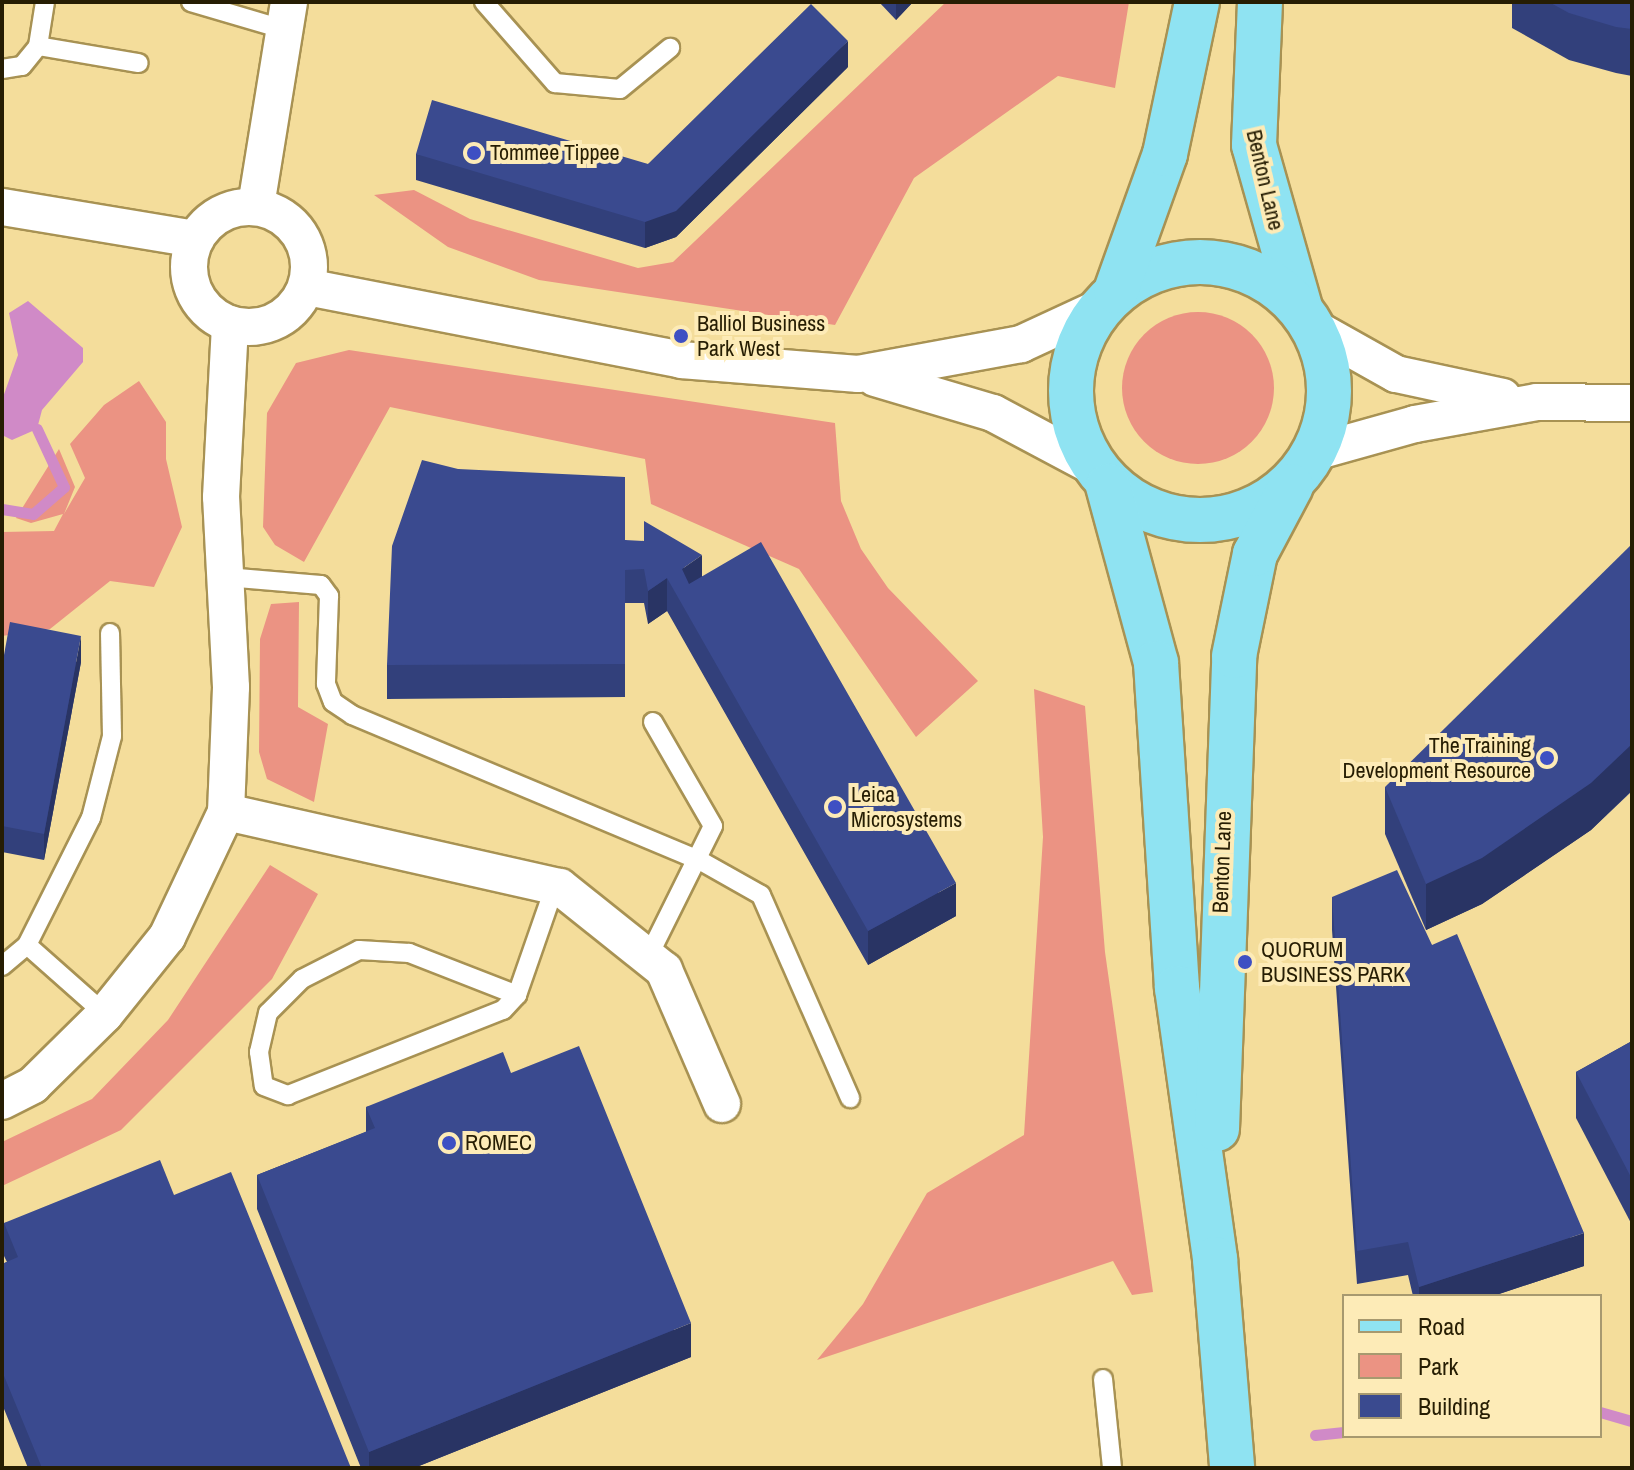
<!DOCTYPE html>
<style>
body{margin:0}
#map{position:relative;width:1634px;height:1470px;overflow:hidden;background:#f4dd9b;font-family:"Archivo Narrow",sans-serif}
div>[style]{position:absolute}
.green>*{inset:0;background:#eb9383}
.round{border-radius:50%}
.water>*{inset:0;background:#d08ac7}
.stream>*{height:11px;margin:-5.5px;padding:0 5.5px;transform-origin:5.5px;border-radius:5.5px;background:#d08ac7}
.roads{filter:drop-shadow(2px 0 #a89253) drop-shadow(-2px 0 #a89253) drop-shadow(0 2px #a89253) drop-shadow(0 -2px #a89253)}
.service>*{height:18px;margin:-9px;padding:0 9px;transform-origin:9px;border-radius:9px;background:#fff}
.minor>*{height:36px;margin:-18px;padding:0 18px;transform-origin:18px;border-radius:18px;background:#fff}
.minor>.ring{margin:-18px;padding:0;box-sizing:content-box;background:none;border:36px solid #fff;border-radius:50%}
.primary>*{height:44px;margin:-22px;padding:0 22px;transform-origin:22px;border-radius:22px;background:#8fe3f2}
.primary>.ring{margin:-22px;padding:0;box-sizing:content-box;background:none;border:44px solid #8fe3f2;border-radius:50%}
.wall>*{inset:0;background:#32407b}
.shaded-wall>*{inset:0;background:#293464}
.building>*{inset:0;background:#3a4a8f}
.dots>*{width:22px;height:22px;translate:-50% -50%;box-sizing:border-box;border:4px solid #fdebb7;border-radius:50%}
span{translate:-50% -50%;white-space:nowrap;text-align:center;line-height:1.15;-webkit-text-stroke:8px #fdebb7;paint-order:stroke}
.poi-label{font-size:22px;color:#261d03}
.left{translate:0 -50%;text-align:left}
.right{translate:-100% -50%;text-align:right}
.street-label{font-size:22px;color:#261d03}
.frame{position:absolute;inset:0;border:4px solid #261d03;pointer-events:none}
.legend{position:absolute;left:1342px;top:1294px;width:260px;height:144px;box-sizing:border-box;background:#fdebb7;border:2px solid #a7996f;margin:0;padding:10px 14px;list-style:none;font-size:24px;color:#261d03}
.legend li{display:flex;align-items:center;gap:16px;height:40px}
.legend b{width:40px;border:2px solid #a7996f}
</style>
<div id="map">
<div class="green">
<i style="clip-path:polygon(946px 2px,1129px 2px,1115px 88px,1058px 76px,914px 178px,835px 325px,539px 280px,448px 247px,374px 195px,414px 190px,470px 219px,638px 268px,673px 262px)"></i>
<i class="round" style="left:1122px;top:312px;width:152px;height:152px"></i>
<i style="clip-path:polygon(349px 350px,835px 423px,841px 501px,861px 549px,888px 588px,978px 681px,916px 737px,799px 569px,651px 504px,645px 459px,390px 407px,304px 562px,275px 545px,263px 527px,267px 413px,296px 363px)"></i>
<i style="clip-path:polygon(139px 381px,166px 422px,166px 459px,182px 527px,154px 587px,110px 581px,50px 629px,2px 636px,2px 532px,54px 531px,63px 514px,31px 523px,16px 518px,59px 449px,75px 487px,64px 514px,85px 478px,70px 444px,104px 405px)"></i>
<i style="clip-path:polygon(299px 602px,298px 707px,328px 724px,314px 802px,267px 779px,259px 752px,260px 639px,271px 604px)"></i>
<i style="clip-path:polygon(1034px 689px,1085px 706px,1105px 952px,1153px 1292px,1132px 1295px,1113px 1261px,817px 1360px,863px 1304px,927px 1193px,1024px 1135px,1043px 837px)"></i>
<i style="clip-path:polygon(270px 865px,318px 894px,272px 979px,121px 1130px,2px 1186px,2px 1142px,92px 1099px,168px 1020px)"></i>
</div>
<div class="water">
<i style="clip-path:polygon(28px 301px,83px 348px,83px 362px,42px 410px,37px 429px,12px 440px,2px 435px,2px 400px,18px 355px,9px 313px)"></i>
</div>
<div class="stream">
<i style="left:2px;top:509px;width:31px;rotate:9deg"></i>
<i style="left:33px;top:514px;width:41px;rotate:-41.1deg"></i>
<i style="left:64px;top:487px;width:64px;rotate:-115deg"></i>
<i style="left:1600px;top:1412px;width:33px;rotate:16deg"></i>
<i style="left:1315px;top:1435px;width:29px;rotate:-6deg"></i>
</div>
<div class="roads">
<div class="service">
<i style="left:191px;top:2px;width:95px;rotate:16.5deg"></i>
<i style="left:484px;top:2px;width:108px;rotate:48.8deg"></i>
<i style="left:555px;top:83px;width:65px;rotate:5.3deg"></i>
<i style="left:620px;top:89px;width:65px;rotate:-39.4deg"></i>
<i style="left:38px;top:46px;width:102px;rotate:9.6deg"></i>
<i style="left:2px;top:69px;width:20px;rotate:-9deg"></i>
<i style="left:22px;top:66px;width:26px;rotate:-51deg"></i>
<i style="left:38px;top:46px;width:45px;rotate:-81deg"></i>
<i style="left:226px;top:577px;width:95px;rotate:4.8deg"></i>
<i style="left:321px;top:585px;width:14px;rotate:54deg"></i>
<i style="left:329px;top:596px;width:88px;rotate:92deg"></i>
<i style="left:326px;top:684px;width:19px;rotate:69deg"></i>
<i style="left:333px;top:702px;width:23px;rotate:34deg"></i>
<i style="left:352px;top:715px;width:376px;rotate:22.7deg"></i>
<i style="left:699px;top:860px;width:71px;rotate:29.4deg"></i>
<i style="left:761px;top:895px;width:222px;rotate:66.3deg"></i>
<i style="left:648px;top:957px;width:146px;rotate:-63.6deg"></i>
<i style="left:713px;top:826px;width:120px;rotate:-120deg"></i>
<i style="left:2px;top:966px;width:33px;rotate:-40deg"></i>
<i style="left:517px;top:995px;width:116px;rotate:-158.7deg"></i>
<i style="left:409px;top:953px;width:50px;rotate:-176.6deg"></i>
<i style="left:359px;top:950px;width:64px;rotate:153deg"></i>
<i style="left:302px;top:979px;width:48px;rotate:135deg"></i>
<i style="left:268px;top:1013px;width:40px;rotate:103deg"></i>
<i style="left:259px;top:1052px;width:34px;rotate:82deg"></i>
<i style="left:264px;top:1086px;width:26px;rotate:21deg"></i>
<i style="left:288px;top:1095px;width:231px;rotate:-21.6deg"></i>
<i style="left:503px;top:1010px;width:21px;rotate:-47deg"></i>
<i style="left:517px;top:995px;width:115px;rotate:-70.8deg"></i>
<i style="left:105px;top:1014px;width:104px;rotate:-138.5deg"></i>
<i style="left:27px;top:945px;width:142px;rotate:-63.3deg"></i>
<i style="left:91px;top:818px;width:85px;rotate:-75.6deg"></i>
<i style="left:112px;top:736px;width:103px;rotate:-91.1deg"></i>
<i style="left:1103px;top:1379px;width:89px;rotate:84.2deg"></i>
</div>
<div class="minor">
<i style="left:256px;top:206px;width:207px;rotate:-80.8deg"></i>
<i class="ring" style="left:189px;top:207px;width:84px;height:84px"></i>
<i style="left:2px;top:207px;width:196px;rotate:9.4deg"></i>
<i style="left:307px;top:287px;width:381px;rotate:11deg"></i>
<i style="left:681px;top:360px;width:178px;rotate:4.5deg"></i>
<i style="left:858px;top:374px;width:166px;rotate:-10.4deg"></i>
<i style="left:1021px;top:344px;width:86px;rotate:-24.8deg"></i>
<i style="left:1314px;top:328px;width:94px;rotate:29.3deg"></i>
<i style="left:1396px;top:374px;width:109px;rotate:12.1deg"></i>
<i style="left:875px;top:378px;width:123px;rotate:16.5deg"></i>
<i style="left:993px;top:413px;width:115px;rotate:28.1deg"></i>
<i style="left:1315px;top:452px;width:104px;rotate:-15.6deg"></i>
<i style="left:1415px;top:424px;width:124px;rotate:-10.2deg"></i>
<i style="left:1537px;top:402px;width:95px;rotate:0.6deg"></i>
<i style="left:226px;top:812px;width:342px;rotate:12.7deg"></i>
<i style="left:560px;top:887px;width:133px;rotate:38.6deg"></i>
<i style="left:664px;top:970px;width:146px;rotate:66.6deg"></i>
<i style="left:2px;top:1101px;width:35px;rotate:-27deg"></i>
<i style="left:33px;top:1085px;width:101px;rotate:-44.6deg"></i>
<i style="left:105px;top:1014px;width:99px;rotate:-51.2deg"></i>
<i style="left:167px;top:937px;width:138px;rotate:-64.7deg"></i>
<i style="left:226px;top:812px;width:125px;rotate:-87.7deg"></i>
<i style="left:231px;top:687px;width:190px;rotate:-93deg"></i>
<i style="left:221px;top:497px;width:173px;rotate:-87deg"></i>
</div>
<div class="primary">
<i style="left:1260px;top:2px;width:143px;rotate:92.4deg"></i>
<i style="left:1254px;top:145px;width:169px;rotate:74.2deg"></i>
<i class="ring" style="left:1071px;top:262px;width:214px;height:214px"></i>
<i style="left:1116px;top:291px;width:145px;rotate:-70.3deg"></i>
<i style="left:1165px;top:154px;width:155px;rotate:-78.1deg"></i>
<i style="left:1108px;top:486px;width:183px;rotate:74.8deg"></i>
<i style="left:1156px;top:663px;width:326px;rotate:86.3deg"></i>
<i style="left:1177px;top:988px;width:274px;rotate:82deg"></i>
<i style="left:1215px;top:1259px;width:210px;rotate:85.3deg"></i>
<i style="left:1217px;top:1129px;width:473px;rotate:-87.9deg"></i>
<i style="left:1234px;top:656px;width:104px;rotate:-78.4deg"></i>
<i style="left:1255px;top:554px;width:77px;rotate:-62.1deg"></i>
</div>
</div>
<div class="wall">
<i style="clip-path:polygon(879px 2px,913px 2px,896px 20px)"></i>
<i style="clip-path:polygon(1512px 2px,1632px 2px,1632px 76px,1616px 73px,1569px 60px,1512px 28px)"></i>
<i style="clip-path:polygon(848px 67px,676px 237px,645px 248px,416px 180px,416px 154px,648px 164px)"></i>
<i style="clip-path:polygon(458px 469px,625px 540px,702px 576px,956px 916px,868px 965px,667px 611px,648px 624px,644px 603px,625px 603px,625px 697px,387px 699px,387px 665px)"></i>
<i style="clip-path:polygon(81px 662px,44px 860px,2px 852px,2px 666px)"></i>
<i style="clip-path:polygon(1385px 787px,1631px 792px,1591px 830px,1482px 904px,1426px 930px,1385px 834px)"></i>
<i style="clip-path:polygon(1332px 897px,1432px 945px,1584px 1266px,1493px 1296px,1413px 1296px,1408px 1275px,1357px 1284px,1332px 930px)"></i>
<i style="clip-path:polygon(1632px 1041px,1632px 1225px,1576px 1118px,1576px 1072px)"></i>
<i style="clip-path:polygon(511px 1073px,691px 1357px,414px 1468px,361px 1468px,257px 1209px,257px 1175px,366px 1132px,366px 1107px)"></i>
<i style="clip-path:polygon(174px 1195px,351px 1468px,28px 1468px,2px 1404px,2px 1264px,7px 1262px,4px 1256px,4px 1223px)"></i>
</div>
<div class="shaded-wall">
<i style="clip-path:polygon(896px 2px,913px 2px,896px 20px)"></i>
<i style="clip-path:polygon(848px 41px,848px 67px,676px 237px,645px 248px,645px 222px)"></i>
<i style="clip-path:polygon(702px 555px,702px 588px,682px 603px,682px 569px)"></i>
<i style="clip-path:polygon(667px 578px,667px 611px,648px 624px,648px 591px)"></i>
<i style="clip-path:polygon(81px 636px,81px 662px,44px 860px,44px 834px)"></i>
<i style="clip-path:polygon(1632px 744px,1632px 790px,1591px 830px,1482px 904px,1426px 930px,1426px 884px)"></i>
<i style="clip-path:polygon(956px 883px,956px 916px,868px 965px,868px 931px)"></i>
<i style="clip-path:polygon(1584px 1233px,1584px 1266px,1493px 1296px,1419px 1296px,1419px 1287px)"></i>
<i style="clip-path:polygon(691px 1323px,691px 1357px,414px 1468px,369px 1468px,369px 1452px)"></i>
</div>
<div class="building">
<i style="clip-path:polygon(1549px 2px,1632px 2px,1632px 29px,1616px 27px,1569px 13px)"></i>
<i style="clip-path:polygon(811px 4px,848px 41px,676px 211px,645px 222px,416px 154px,432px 100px,648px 164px)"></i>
<i style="clip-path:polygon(422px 460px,458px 469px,625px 477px,625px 540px,644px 541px,644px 521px,702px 555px,682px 569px,689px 584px,761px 542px,956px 883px,868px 931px,667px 578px,648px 591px,644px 569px,625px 570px,625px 664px,387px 665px,392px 546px)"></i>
<i style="clip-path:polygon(1632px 544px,1632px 744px,1591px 783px,1482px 858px,1426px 884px,1385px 787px)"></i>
<i style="clip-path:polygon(10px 622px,81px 636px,44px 834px,2px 826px,2px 666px)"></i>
<i style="clip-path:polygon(1397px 870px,1432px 945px,1457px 934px,1584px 1233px,1419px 1287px,1408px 1242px,1357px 1251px,1332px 897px)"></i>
<i style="clip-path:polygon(1632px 1041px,1632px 1179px,1576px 1072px)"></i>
<i style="clip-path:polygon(579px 1046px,691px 1323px,369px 1452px,257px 1175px,375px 1128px,366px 1107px,503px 1052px,511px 1073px)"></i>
<i style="clip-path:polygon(160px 1160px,174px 1195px,231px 1172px,351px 1468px,42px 1468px,2px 1371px,2px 1264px,18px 1257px,4px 1223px)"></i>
</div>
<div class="dots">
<i style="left:474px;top:153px;background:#3e4fc3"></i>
<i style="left:681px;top:336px;background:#3e4fc3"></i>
<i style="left:1547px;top:758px;background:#3e4fc3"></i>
<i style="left:835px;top:807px;background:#3e4fc3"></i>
<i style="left:1245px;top:962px;background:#3e4fc3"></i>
<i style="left:449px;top:1143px;background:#3e4fc3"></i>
</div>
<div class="poi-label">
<span class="left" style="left:490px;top:153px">Tommee Tippee</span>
<span class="left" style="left:697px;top:336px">Balliol Business<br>Park West</span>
<span class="right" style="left:1531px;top:758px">The Training<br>Development Resource</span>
<span class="left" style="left:851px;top:807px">Leica<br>Microsystems</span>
<span class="left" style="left:1261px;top:962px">QUORUM<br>BUSINESS PARK</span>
<span class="left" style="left:465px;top:1143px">ROMEC</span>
</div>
<div class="street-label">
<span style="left:1265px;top:180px;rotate:77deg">Benton Lane</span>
<span style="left:1222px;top:862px;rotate:-88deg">Benton Lane</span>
</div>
<div class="frame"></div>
<ul class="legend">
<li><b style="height:10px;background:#8fe3f2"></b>Road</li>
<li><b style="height:22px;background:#eb9383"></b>Park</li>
<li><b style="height:22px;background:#3a4a8f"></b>Building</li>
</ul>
</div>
